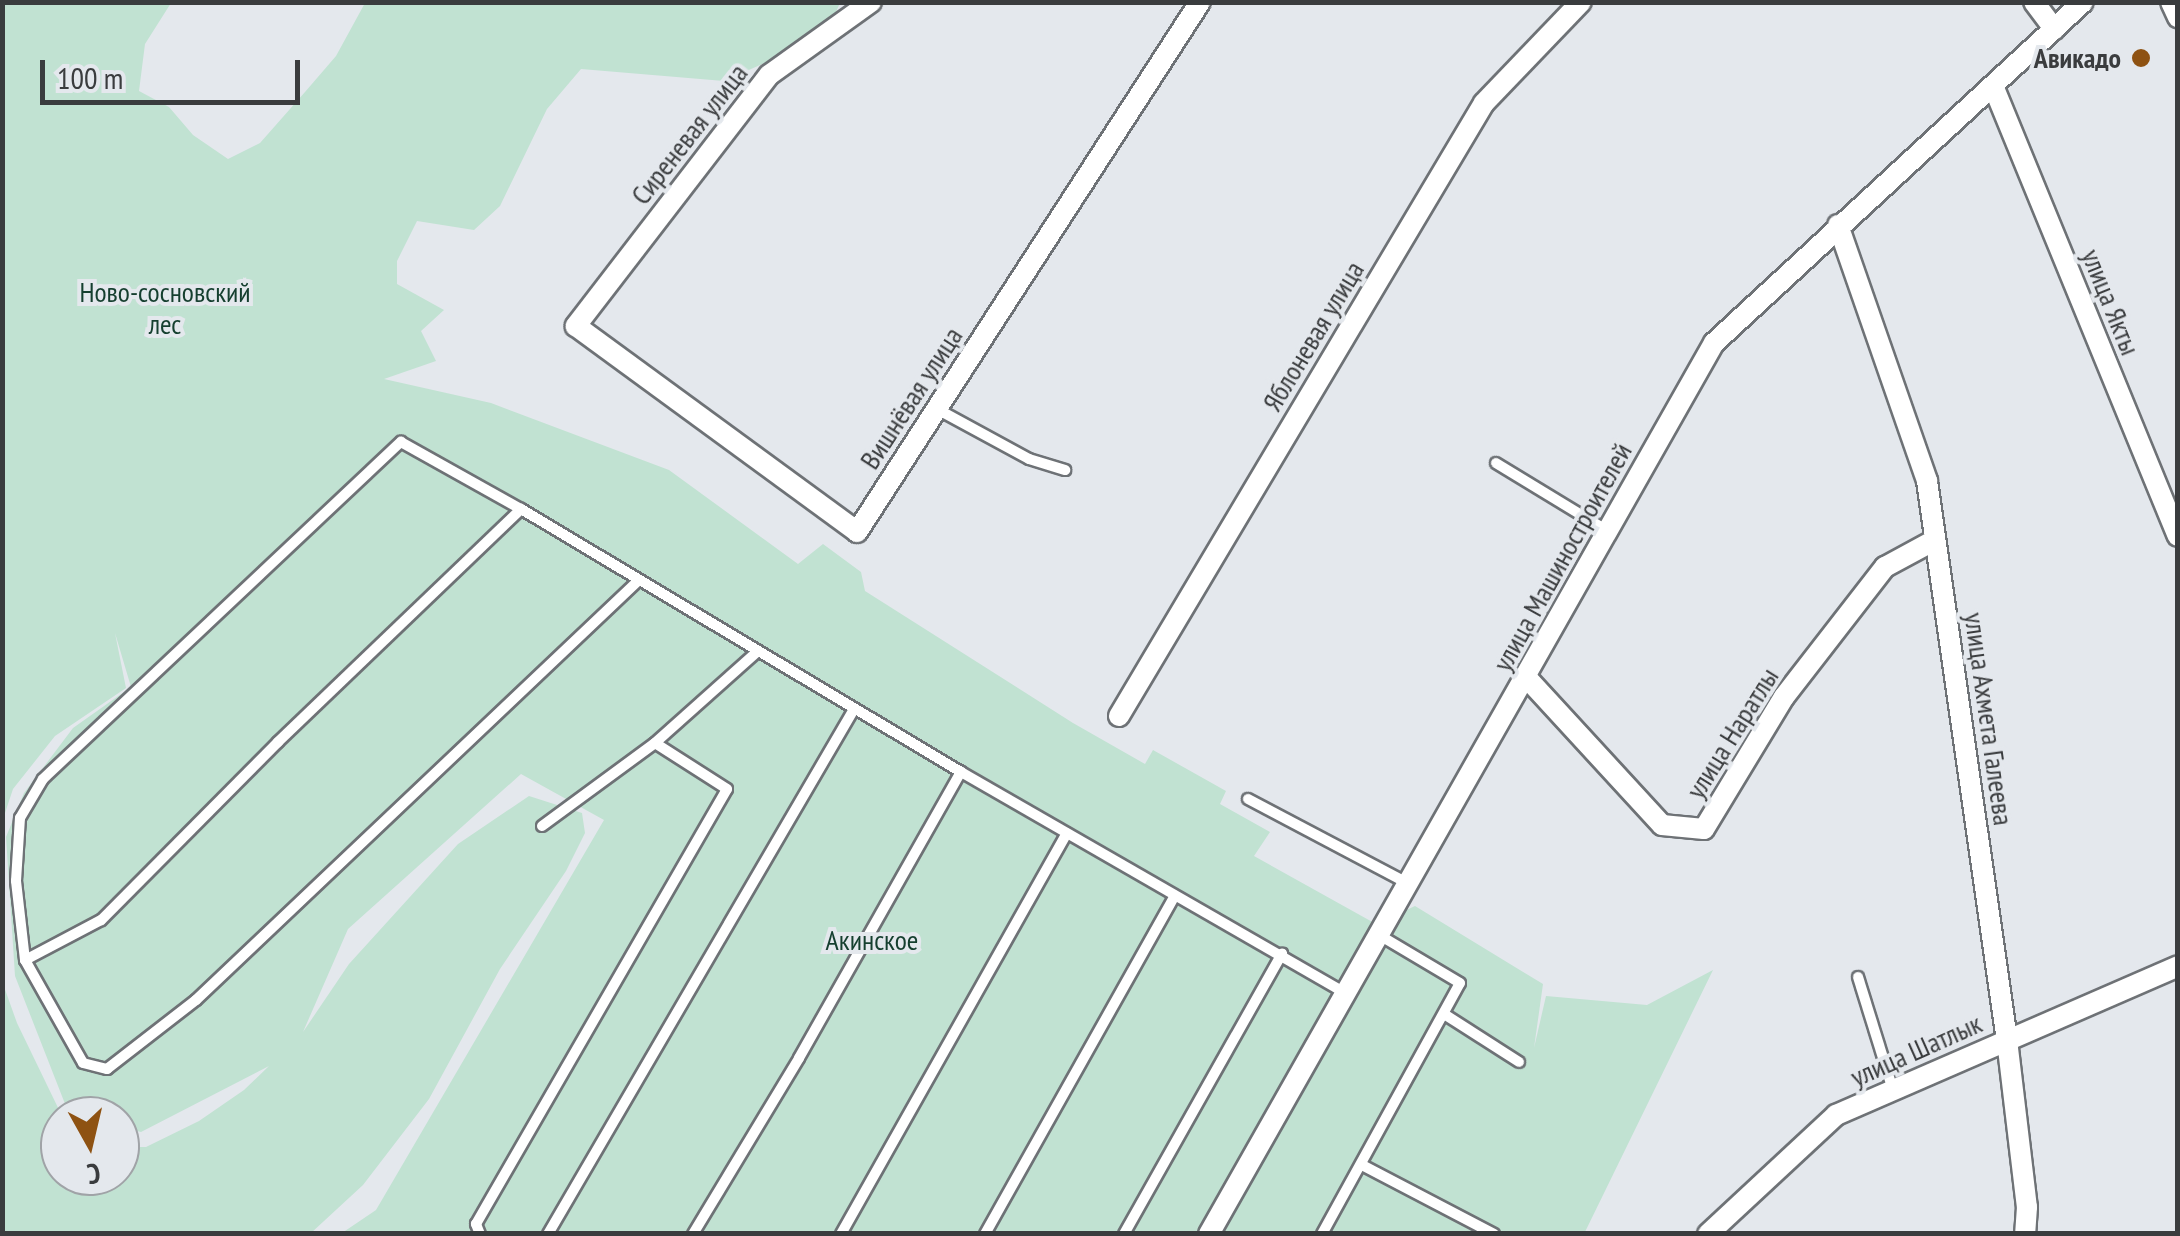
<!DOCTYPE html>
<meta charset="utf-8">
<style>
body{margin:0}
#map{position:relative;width:2180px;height:1236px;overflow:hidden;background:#e4e8ed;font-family:"PT Sans Narrow",sans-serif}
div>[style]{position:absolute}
.green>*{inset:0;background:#c1e2d2}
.roads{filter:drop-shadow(2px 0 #6e7276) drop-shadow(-2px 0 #6e7276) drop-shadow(0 2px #6e7276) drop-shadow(0 -2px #6e7276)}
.service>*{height:10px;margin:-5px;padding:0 5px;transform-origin:5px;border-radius:5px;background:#fff}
.minor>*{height:20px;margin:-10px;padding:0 10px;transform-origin:10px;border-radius:10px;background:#fff}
.dots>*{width:28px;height:28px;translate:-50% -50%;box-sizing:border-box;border:5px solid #e4e8ed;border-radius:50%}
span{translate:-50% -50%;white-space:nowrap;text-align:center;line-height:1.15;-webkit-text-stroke:8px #e4e8ed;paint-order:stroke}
.poi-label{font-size:28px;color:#3a3c3e;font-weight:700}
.right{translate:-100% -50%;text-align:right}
.street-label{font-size:28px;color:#3a3c3e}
.park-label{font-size:28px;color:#153f2f}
.frame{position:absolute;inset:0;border:5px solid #3a3c3e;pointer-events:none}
.north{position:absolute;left:40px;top:1096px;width:100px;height:100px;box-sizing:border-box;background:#e4e8ed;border:2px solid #a0a3a7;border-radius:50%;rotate:172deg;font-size:28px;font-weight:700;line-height:40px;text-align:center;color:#3a3c3e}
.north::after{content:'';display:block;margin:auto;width:35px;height:45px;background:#8e5212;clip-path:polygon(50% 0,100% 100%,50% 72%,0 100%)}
.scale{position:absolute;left:40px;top:60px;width:260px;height:45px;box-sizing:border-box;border:5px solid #3a3c3e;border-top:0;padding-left:12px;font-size:30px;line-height:35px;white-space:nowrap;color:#3a3c3e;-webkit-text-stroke:8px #e4e8ed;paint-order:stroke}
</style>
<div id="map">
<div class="green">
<i style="clip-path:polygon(3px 2px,171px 3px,145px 44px,139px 91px,169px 107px,193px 135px,228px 159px,260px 143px,305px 92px,336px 56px,365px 3px,840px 3px,825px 36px,724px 81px,581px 69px,547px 109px,500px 206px,474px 230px,417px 221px,397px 261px,397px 284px,444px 310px,421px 331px,436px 361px,384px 379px,491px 403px,669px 470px,798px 564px,823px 544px,861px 572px,865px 591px,1073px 723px,1145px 764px,1153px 750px,1226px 791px,1220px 804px,1270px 832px,1254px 856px,1376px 924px,1415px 906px,1543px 984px,1534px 1048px,1546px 996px,1647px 1005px,1713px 970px,1584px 1234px,342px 1233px,376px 1210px,604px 820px,521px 774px,348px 929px,303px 1032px,349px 964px,458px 844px,529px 796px,582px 813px,585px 833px,566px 871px,500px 969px,429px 1099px,363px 1185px,311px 1233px,3px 1233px,2px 981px,17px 1023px,62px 1116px,60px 1176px,120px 1176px,120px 1147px,146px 1147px,199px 1121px,244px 1090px,269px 1066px,141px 1132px,120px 1127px,120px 1116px,69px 1114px,15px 976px,6px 837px,24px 793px,73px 728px,131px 687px,115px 633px,126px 688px,55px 736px,13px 789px,3px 819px)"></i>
</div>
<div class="roads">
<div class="service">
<i style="left:937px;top:409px;width:105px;rotate:28.5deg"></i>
<i style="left:1029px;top:459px;width:38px;rotate:17deg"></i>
<i style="left:1496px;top:463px;width:131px;rotate:31.3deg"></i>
<i style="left:521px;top:509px;width:337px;rotate:136.2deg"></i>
<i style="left:278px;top:742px;width:251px;rotate:134.8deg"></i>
<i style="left:101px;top:920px;width:86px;rotate:152.2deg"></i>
<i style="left:25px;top:960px;width:118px;rotate:60.6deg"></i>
<i style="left:83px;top:1063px;width:25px;rotate:14deg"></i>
<i style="left:107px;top:1069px;width:113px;rotate:-37.8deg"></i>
<i style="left:196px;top:1000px;width:608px;rotate:-43.47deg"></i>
<i style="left:1248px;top:799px;width:182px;rotate:27.8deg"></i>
<i style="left:542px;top:826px;width:140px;rotate:-36.3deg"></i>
<i style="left:655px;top:743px;width:138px;rotate:-41.8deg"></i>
<i style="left:25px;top:960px;width:80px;rotate:-96.5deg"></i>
<i style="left:16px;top:881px;width:63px;rotate:-86.4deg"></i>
<i style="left:20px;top:818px;width:45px;rotate:-59.5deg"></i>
<i style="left:43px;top:779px;width:492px;rotate:-43.3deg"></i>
<i style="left:401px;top:442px;width:137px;rotate:29.2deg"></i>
<i style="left:521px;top:509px;width:513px;rotate:30.87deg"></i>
<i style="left:961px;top:772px;width:444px;rotate:29.9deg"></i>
<i style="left:1858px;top:977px;width:118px;rotate:72.8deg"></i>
<i style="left:1444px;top:1014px;width:89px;rotate:32.6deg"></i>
<i style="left:1362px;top:1165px;width:149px;rotate:27.6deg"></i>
<i style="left:480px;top:1234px;width:11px;rotate:-112deg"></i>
<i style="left:476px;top:1224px;width:502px;rotate:-60.01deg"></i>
<i style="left:727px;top:789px;width:85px;rotate:-147.4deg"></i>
<i style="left:548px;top:1234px;width:608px;rotate:-59.76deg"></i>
<i style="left:693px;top:1234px;width:205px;rotate:-58.9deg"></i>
<i style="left:799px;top:1058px;width:329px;rotate:-60.5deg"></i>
<i style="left:841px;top:1234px;width:460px;rotate:-60.6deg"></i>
<i style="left:985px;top:1234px;width:388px;rotate:-60.7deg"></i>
<i style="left:1124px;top:1234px;width:322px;rotate:-60.6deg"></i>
<i style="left:1322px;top:1234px;width:286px;rotate:-61.2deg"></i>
<i style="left:1460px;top:983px;width:92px;rotate:-149.3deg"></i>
</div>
<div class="minor">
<i style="left:871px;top:2px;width:125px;rotate:144.4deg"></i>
<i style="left:769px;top:75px;width:317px;rotate:127.6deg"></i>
<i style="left:576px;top:326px;width:348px;rotate:36.2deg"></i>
<i style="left:857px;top:532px;width:631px;rotate:-57.09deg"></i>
<i style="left:2034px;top:2px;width:34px;rotate:53deg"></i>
<i style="left:2171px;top:2px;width:17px;rotate:65deg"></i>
<i style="left:1994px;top:88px;width:484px;rotate:67.7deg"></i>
<i style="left:1838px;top:225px;width:271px;rotate:70.8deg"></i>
<i style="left:1927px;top:481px;width:565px;rotate:81.86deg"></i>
<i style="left:2007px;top:1040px;width:168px;rotate:83.2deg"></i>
<i style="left:2027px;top:1207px;width:27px;rotate:94deg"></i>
<i style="left:1526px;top:677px;width:201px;rotate:47.4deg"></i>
<i style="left:1662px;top:825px;width:42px;rotate:5.4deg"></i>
<i style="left:1704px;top:829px;width:154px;rotate:-58.8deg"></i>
<i style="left:1784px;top:697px;width:165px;rotate:-52.2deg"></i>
<i style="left:1885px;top:567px;width:57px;rotate:-28.4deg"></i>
<i style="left:1119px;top:716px;width:713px;rotate:-59.23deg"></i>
<i style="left:1484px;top:103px;width:140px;rotate:-46.2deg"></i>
<i style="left:1209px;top:1234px;width:1024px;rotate:-60.46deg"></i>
<i style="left:1714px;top:343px;width:502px;rotate:-42.74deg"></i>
<i style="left:1708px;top:1234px;width:175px;rotate:-42.9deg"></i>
<i style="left:1836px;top:1115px;width:373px;rotate:-23.5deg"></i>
</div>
</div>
<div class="dots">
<i style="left:2141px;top:58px;background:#8e5212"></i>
</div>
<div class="poi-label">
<span class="right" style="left:2121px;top:58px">Авикадо</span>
</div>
<div class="street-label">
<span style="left:689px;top:134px;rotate:-52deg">Сиреневая улица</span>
<span style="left:2111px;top:302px;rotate:68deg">улица Якты</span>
<span style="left:1313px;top:336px;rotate:-59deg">Яблоневая улица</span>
<span style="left:911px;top:398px;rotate:-57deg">Вишнёвая улица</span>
<span style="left:1562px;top:557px;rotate:-61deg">улица Машиностроителей</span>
<span style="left:1989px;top:719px;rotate:82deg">улица Ахмета Галеева</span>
<span style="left:1732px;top:733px;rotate:-58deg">улица Наратлы</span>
<span style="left:1916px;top:1050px;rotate:-24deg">улица Шатлык</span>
</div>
<div class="park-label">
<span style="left:165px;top:308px">Ново-сосновский<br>лес</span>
<span style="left:872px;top:940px">Акинское</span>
</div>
<div class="frame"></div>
<div class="north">С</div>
<div class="scale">100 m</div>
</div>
